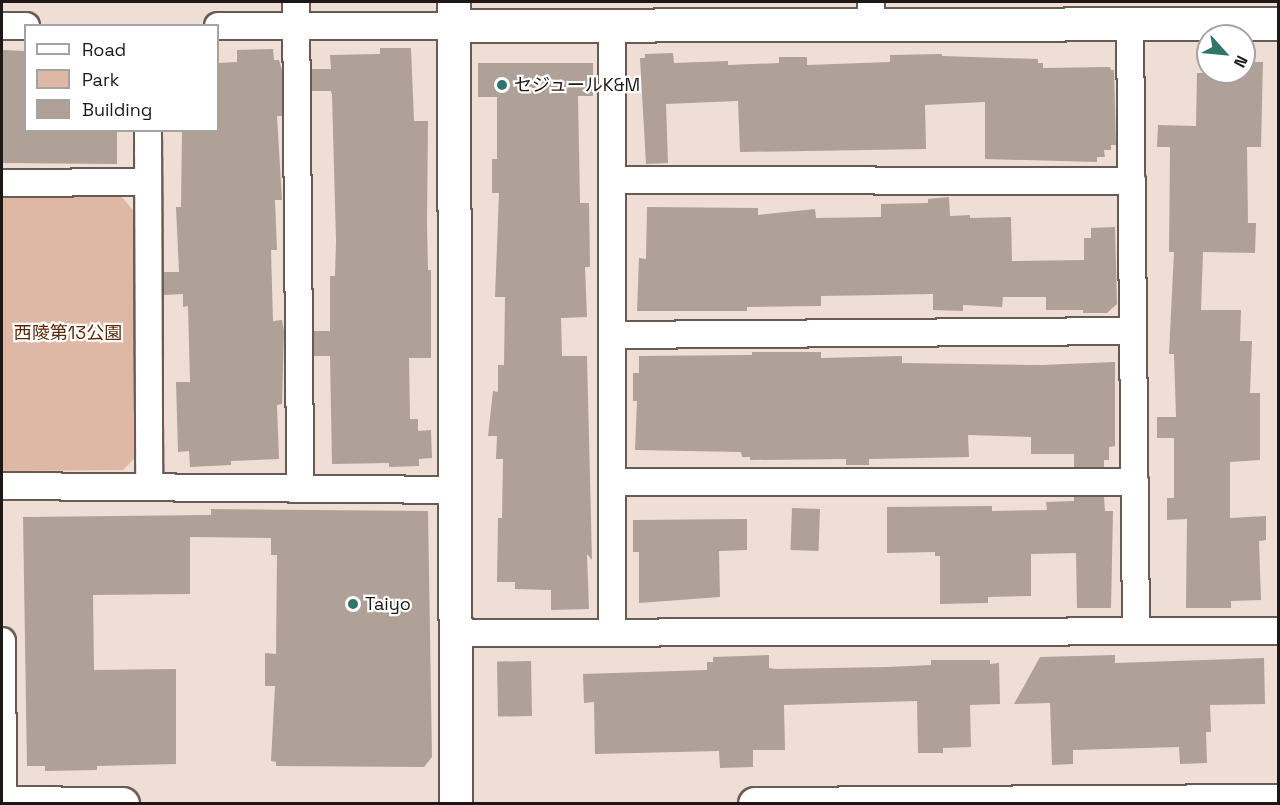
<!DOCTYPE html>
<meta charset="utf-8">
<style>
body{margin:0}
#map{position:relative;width:1280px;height:805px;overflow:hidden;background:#efded6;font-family:"Space Grotesk","Noto Sans JP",sans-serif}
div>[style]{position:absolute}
.green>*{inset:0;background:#deb8a5}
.building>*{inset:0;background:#afa098;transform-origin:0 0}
.roads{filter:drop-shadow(2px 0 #695b53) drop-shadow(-2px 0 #695b53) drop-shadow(0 2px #695b53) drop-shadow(0 -2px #695b53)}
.minor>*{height:26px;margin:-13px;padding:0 13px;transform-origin:13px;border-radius:13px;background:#fff}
.tertiary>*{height:32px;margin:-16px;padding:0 16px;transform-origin:16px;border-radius:16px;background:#fff}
.dots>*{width:16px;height:16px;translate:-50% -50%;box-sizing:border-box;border:3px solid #fff;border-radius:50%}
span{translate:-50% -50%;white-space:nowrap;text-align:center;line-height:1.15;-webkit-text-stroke:4.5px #fff;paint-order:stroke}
.poi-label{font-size:18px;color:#1d1815}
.left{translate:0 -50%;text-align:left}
.park-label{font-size:18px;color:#5d2807}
.frame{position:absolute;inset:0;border:3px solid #1d1815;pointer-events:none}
.legend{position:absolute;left:24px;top:24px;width:195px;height:108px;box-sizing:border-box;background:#fff;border:2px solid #a5a3a1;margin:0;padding:8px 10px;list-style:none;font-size:18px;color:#1d1815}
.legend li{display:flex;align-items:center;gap:12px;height:30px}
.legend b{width:30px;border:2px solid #a5a3a1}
.north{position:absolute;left:1196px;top:24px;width:60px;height:60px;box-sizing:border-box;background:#fff;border:2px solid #a5a3a1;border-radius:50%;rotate:117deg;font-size:16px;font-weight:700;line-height:24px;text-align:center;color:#1d1815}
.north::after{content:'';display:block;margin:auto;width:21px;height:27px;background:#30756a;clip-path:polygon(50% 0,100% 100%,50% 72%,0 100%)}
</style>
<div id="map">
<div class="green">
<i style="clip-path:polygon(121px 196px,133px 210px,137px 456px,123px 470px,2px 471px,2px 197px)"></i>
</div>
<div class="building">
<i style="clip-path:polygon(380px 48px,411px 48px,414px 121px,428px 121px,427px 222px,428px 270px,431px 270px,431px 358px,409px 358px,410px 419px,418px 419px,418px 431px,431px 430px,432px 458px,419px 459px,419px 466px,389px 467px,389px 463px,332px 464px,330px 356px,314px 356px,314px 331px,330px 331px,330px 276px,335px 276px,336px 241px,332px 95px,331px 91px,312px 91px,312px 69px,331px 69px,330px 55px,380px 54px)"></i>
<i style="clip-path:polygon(273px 49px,274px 60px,279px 60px,282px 70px,282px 116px,277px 116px,282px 200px,275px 200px,277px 250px,271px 250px,273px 321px,282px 320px,284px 331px,282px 404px,277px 405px,279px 459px,231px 461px,231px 465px,190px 467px,189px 451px,178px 452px,176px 382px,190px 382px,188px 306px,183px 307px,183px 294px,164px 295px,164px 272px,179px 272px,176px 207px,181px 207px,182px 130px,218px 130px,218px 63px,237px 62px,237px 50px)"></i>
<i style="clip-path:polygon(2px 50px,26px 51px,26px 130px,117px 130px,117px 164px,2px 163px)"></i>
<i style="clip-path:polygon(673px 53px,674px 63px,728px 61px,728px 65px,779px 63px,779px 57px,807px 57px,807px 65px,890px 62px,890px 55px,942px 54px,942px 56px,1038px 59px,1038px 63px,1043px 63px,1043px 68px,1110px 67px,1111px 70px,1114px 70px,1116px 145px,1111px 145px,1111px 150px,1104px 150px,1105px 157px,1097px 157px,1097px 162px,985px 159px,985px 102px,925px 105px,926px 149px,740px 152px,738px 101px,666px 104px,668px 163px,646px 164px,640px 58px,645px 58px,645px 54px)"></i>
<i style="clip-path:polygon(1203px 61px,1208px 61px,1208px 72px,1244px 72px,1244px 62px,1263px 62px,1261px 147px,1247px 147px,1248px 223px,1256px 223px,1255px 253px,1203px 252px,1201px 310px,1241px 310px,1240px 341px,1252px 341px,1250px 393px,1260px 393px,1260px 460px,1230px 462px,1230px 518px,1266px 516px,1266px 540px,1259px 541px,1261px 600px,1231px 601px,1231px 608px,1186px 608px,1187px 519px,1167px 520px,1167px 498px,1174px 498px,1174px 438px,1157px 438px,1157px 417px,1176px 417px,1174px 354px,1169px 354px,1174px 252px,1169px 252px,1170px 147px,1157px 147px,1158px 125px,1196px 126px,1197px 73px,1203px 73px)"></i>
<i style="clip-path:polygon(478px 63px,593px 63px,593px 96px,578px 96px,580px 203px,589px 203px,590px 267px,585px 267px,587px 317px,561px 318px,562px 356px,587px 356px,592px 560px,587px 554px,589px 609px,551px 610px,551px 590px,515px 589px,515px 582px,497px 582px,498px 518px,502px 518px,503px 459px,496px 459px,497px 436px,488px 436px,493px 391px,498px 392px,498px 365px,504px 365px,505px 297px,495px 297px,499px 193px,492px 193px,492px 159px,497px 159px,497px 97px,478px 97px)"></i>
<i style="clip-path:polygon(949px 197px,950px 216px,970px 215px,970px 218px,1011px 217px,1012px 261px,1084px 260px,1084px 238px,1091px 238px,1091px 228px,1115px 227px,1117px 304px,1107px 313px,1083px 313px,1083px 310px,1046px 310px,1046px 297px,1003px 297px,1002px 307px,963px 305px,963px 311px,933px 310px,933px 294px,880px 295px,821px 296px,821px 306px,747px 307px,747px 311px,637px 311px,639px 258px,646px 259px,647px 207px,758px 208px,758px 215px,815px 209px,816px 218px,881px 217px,881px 204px,928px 203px,928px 199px)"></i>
<i style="clip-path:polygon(752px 352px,821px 352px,821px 358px,902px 356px,902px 363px,1042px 365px,1115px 362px,1115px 446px,1109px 447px,1109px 460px,1104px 460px,1104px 467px,1074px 467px,1074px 454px,1031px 454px,1031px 437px,968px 435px,969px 457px,869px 459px,869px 465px,846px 465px,846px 459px,750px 460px,750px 457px,742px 457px,741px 452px,635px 450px,637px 401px,633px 401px,633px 373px,639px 373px,639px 356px,752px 355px)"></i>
<i style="clip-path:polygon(1074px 497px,1104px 497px,1105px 511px,1113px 511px,1111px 608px,1077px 608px,1076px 553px,1031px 554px,1031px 596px,988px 597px,988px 603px,940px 604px,940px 556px,935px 556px,935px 552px,887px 553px,887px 507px,992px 506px,992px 511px,1047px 510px,1046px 502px,1074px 501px)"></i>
<i style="left:792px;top:508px;width:28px;height:42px;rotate:2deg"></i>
<i style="clip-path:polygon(211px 509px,428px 511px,432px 757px,424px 767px,276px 766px,276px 762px,271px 761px,275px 686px,265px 686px,265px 653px,276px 654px,277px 555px,271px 555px,271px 538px,190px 537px,190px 594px,93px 595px,94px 670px,176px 669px,176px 764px,97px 766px,97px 770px,45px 771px,45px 766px,27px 766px,23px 517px,211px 515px)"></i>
<i style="clip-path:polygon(747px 519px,747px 550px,719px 551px,720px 597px,639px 603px,639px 552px,633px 552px,633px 520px)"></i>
<i style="clip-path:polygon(769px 655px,769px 668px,777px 669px,887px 667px,931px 665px,931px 660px,990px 660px,990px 664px,999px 663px,1000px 704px,970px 705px,971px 747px,943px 748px,943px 753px,918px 753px,917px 701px,784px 705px,785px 750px,753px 750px,753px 767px,720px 768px,719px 751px,595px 754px,594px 702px,584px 703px,583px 674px,707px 670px,707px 662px,713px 662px,713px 657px)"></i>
<i style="clip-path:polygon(1115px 655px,1115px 663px,1264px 658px,1265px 704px,1210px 705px,1211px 732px,1206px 732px,1207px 763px,1180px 764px,1179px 747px,1073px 750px,1073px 764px,1052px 765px,1050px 703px,1014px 704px,1040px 657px)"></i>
<i style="left:531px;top:661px;width:55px;height:34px;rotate:89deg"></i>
</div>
<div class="roads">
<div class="minor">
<i style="left:296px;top:2px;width:486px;rotate:89.5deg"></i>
<i style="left:2px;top:26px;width:24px"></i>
<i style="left:218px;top:26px;width:236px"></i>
<i style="left:612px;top:26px;width:607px;rotate:90deg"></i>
<i style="left:871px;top:26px;width:24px;rotate:-90deg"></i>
<i style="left:1130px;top:26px;width:605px;rotate:89.43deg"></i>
<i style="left:148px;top:130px;width:357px;rotate:89.8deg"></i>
<i style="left:612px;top:180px;width:520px;rotate:0.11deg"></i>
<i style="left:2px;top:183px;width:146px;rotate:-0.4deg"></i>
<i style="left:612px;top:335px;width:521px;rotate:-0.44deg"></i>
<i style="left:612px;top:482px;width:523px"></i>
<i style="left:2px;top:486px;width:453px;rotate:0.5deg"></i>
<i style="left:455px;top:633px;width:823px;rotate:-0.14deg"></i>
<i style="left:2px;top:641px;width:162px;rotate:89.6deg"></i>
</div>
<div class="tertiary">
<i style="left:454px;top:2px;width:802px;rotate:89.86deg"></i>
<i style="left:454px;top:26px;width:824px;rotate:-0.14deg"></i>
<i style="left:2px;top:803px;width:121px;rotate:0.5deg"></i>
<i style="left:755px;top:804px;width:523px;rotate:-0.33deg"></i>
</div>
</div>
<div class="dots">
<i style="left:502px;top:85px;background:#30756a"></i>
<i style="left:353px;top:604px;background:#30756a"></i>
</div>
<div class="poi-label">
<span class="left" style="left:514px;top:85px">セジュールK&amp;M</span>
<span class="left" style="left:365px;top:604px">Taiyo</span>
</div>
<div class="park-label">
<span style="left:68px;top:333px">西陵第13公園</span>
</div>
<div class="frame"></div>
<ul class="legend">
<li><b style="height:8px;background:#fff"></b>Road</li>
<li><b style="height:16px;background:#deb8a5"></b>Park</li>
<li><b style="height:16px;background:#afa098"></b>Building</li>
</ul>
<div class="north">N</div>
</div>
